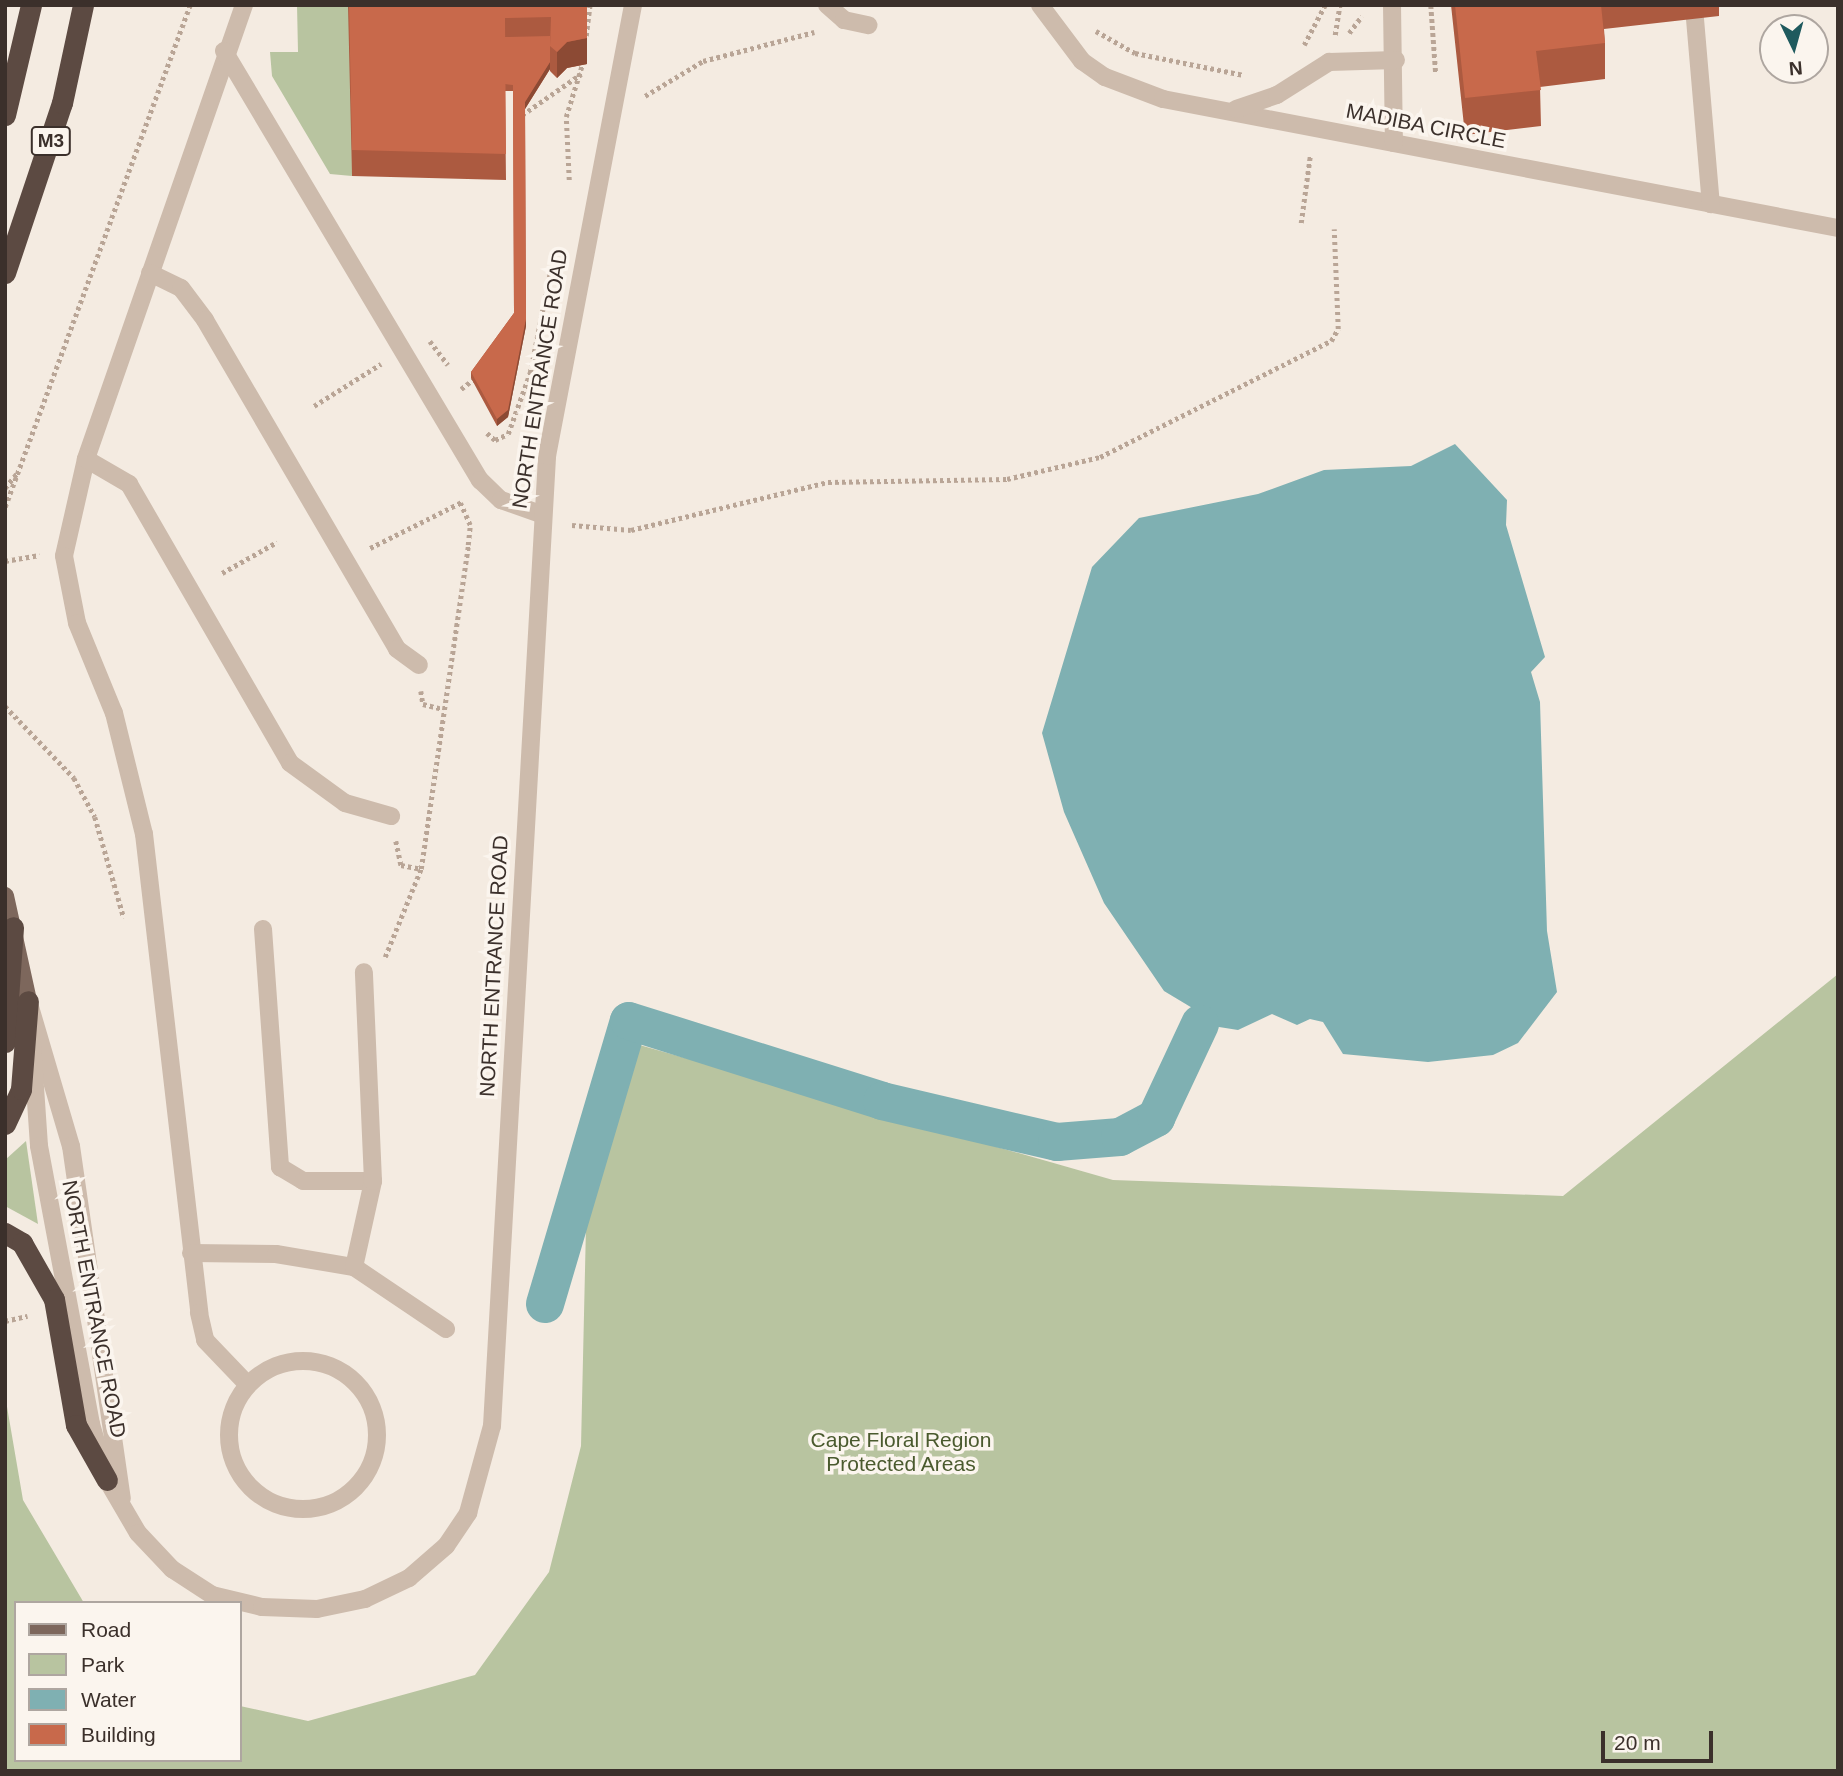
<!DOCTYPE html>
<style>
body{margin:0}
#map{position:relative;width:1843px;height:1776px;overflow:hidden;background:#f4ebe1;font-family:Helvetica,sans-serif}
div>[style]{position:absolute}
.green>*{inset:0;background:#b8c4a0}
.water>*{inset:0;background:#7fb0b2}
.canal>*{height:38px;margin:-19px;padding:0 19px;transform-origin:19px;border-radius:19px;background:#7fb0b2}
.path>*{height:4.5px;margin-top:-2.25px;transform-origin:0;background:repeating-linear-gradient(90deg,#b9a596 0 3.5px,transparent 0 7px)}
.minor>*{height:18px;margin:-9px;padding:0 9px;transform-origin:9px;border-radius:9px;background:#cdbbac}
.minor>.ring{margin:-9px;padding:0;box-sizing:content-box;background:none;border:18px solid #cdbbac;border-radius:50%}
.major>*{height:18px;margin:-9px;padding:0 9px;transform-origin:9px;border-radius:9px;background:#7d675c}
.highway>*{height:21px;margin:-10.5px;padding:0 10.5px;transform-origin:10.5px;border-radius:10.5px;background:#5c4a42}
.wall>*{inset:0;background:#ac5a40}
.shaded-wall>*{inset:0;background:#8c4a34}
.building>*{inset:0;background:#c8694b}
span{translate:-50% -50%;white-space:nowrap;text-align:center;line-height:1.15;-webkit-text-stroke:7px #fbf5ee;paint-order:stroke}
.shield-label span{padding:2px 5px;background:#fbf5ee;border:2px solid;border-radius:5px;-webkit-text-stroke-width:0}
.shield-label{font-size:19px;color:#3b302b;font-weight:700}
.street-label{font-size:21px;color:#3b302b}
.park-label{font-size:21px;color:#4a5a2e}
.frame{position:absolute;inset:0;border:7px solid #3b302b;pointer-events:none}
.legend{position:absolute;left:14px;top:1601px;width:228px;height:161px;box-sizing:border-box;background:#fbf5ee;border:2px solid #aea6a0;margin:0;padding:9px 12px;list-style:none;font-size:21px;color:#3b302b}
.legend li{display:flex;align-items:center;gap:14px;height:35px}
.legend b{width:35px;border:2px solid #aea6a0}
.north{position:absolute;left:1759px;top:14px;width:70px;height:70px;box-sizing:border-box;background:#fbf5ee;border:2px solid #aea6a0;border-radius:50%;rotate:175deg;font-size:19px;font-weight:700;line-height:28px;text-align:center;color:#3b302b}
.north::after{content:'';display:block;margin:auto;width:24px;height:32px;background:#1f5a5e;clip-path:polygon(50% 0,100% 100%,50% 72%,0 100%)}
.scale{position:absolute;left:1601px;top:1731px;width:112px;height:32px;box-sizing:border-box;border:4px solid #3b302b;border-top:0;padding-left:9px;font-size:21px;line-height:24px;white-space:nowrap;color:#3b302b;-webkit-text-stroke:5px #fbf5ee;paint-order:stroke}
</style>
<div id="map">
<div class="green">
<i style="clip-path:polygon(297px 5px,351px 5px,352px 176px,330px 174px,272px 76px,270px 52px,298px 52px)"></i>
<i style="clip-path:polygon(1838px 974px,1838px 1771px,5px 1771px,5px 1395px,23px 1500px,84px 1603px,16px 1603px,16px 1760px,240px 1760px,240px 1706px,308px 1721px,475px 1675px,549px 1572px,581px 1446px,586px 1226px,629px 1042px,1113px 1180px,1563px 1196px)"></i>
<i style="clip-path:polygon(26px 1141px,38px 1224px,5px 1206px,5px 1160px)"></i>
</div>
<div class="water">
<i style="clip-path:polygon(1455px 444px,1507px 500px,1506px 525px,1545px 657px,1531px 672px,1540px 702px,1547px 931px,1557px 992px,1518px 1043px,1493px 1055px,1428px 1062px,1343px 1054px,1323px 1022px,1310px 1019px,1297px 1025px,1272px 1014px,1238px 1030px,1200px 1024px,1194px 1009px,1164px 991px,1104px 903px,1064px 812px,1042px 733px,1092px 567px,1139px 518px,1258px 494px,1324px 470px,1411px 466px)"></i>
</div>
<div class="canal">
<i style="left:545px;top:1304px;width:295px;rotate:-73.5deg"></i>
<i style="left:629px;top:1021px;width:265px;rotate:17.5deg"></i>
<i style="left:882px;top:1101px;width:180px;rotate:13.2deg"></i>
<i style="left:1057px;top:1142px;width:63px;rotate:-4.5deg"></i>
<i style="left:1120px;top:1137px;width:41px;rotate:-27.8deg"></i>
<i style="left:1156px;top:1118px;width:104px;rotate:-64.9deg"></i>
</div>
<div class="path">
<i style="left:1431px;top:5px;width:69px;rotate:85.9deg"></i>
<i style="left:1096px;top:31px;width:45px;rotate:29.4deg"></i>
<i style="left:1135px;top:53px;width:111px;rotate:11.4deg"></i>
<i style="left:1349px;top:33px;width:21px;rotate:-53deg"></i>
<i style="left:1335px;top:35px;width:30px;rotate:-81deg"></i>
<i style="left:586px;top:36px;width:31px;rotate:-83deg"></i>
<i style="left:1304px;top:45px;width:45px;rotate:-62.3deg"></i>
<i style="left:645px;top:96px;width:68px;rotate:-31.1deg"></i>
<i style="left:703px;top:61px;width:115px;rotate:-14.6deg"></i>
<i style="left:522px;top:115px;width:72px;rotate:-34.8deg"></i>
<i style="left:569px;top:180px;width:63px;rotate:-92.7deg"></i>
<i style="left:566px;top:117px;width:58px;rotate:-72.8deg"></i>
<i style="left:1301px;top:223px;width:68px;rotate:-82.3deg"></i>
<i style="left:430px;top:341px;width:30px;rotate:53deg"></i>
<i style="left:461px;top:389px;width:16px;rotate:-38deg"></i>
<i style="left:314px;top:406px;width:79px;rotate:-32.1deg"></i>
<i style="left:487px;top:433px;width:11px;rotate:41deg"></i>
<i style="left:495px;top:440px;width:14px;rotate:-25deg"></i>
<i style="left:508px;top:434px;width:65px;rotate:-70.2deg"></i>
<i style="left:530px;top:373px;width:117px;rotate:-78.7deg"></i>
<i style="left:5px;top:488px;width:21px;rotate:-51deg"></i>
<i style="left:5px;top:507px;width:535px;rotate:-69.77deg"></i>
<i style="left:572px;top:525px;width:59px;rotate:4.8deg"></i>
<i style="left:631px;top:530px;width:203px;rotate:-13.7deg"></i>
<i style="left:828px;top:482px;width:179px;rotate:-1deg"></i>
<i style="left:1007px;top:479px;width:96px;rotate:-13.3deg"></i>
<i style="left:1100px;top:457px;width:258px;rotate:-26.7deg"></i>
<i style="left:1331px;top:341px;width:14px;rotate:-60deg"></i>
<i style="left:1338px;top:329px;width:100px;rotate:-92.3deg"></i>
<i style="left:370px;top:548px;width:103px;rotate:-26.6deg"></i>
<i style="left:5px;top:561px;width:35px;rotate:-10deg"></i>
<i style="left:222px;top:573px;width:63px;rotate:-29.4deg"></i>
<i style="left:421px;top:691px;width:13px;rotate:81deg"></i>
<i style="left:423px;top:704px;width:21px;rotate:14deg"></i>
<i style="left:5px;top:706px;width:100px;rotate:46.2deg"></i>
<i style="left:74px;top:778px;width:44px;rotate:61.7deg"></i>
<i style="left:95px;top:817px;width:105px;rotate:74deg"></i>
<i style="left:396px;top:841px;width:25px;rotate:78deg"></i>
<i style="left:401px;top:865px;width:20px;rotate:11deg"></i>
<i style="left:385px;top:957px;width:95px;rotate:-67.8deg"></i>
<i style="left:421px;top:869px;width:327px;rotate:-81.7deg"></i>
<i style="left:468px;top:545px;width:20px;rotate:-84deg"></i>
<i style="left:470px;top:525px;width:24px;rotate:-114deg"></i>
<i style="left:5px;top:1321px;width:23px;rotate:-13deg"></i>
</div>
<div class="minor">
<i style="left:244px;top:5px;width:481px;rotate:109.2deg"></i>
<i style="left:86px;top:459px;width:99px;rotate:102.8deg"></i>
<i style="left:64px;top:556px;width:68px;rotate:79deg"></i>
<i style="left:77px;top:623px;width:97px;rotate:67.7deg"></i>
<i style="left:114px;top:713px;width:125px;rotate:76.1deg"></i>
<i style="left:144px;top:834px;width:482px;rotate:83.4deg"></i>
<i style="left:199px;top:1313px;width:28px;rotate:77deg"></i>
<i style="left:205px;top:1340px;width:62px;rotate:46.3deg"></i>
<i style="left:827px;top:5px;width:23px;rotate:41deg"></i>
<i style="left:844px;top:20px;width:25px;rotate:12deg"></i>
<i style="left:1040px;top:5px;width:70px;rotate:53.1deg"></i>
<i style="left:1082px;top:61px;width:28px;rotate:35deg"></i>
<i style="left:1105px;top:77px;width:62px;rotate:20.8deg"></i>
<i style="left:1163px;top:99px;width:687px;rotate:10.82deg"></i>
<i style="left:1392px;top:5px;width:138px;rotate:89.2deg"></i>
<i style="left:1695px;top:19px;width:186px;rotate:85.1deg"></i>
<i style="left:224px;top:51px;width:500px;rotate:59.2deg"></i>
<i style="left:480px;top:480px;width:29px;rotate:44deg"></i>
<i style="left:501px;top:500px;width:42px;rotate:19.3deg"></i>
<i style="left:1236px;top:109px;width:43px;rotate:-18.9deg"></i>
<i style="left:1277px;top:95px;width:62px;rotate:-32.4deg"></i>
<i style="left:1329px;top:62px;width:67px;rotate:-1.7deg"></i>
<i style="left:150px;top:273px;width:34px;rotate:26deg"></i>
<i style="left:181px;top:288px;width:40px;rotate:53deg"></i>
<i style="left:205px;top:320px;width:381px;rotate:59.7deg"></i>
<i style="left:397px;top:649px;width:27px;rotate:36deg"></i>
<i style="left:86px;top:459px;width:50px;rotate:30.2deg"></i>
<i style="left:129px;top:484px;width:322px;rotate:60deg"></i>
<i style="left:290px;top:763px;width:68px;rotate:36deg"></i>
<i style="left:345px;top:803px;width:48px;rotate:15.8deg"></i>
<i style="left:263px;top:929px;width:239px;rotate:85.9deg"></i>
<i style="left:280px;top:1167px;width:27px;rotate:31deg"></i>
<i style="left:303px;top:1181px;width:70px"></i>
<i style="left:30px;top:1007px;width:145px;rotate:73.6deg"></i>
<i style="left:71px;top:1146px;width:356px;rotate:81.8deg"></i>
<i style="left:32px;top:1043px;width:103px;rotate:86.1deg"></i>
<i style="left:39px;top:1146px;width:283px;rotate:79.4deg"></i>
<i style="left:91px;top:1424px;width:58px;rotate:74.1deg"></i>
<i style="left:107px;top:1480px;width:61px;rotate:59.7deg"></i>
<i style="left:138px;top:1533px;width:50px;rotate:46.6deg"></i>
<i style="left:172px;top:1569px;width:48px;rotate:33deg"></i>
<i style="left:212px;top:1595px;width:51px;rotate:13.5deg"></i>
<i style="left:262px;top:1607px;width:55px;rotate:2.1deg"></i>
<i style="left:317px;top:1609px;width:49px;rotate:-11.8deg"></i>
<i style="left:365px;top:1599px;width:49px;rotate:-25.5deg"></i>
<i style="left:409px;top:1578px;width:49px;rotate:-40.9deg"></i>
<i style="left:446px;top:1546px;width:40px;rotate:-56deg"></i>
<i style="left:468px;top:1513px;width:90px;rotate:-74.6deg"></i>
<i style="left:492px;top:1426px;width:972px;rotate:-86.75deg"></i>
<i style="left:547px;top:456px;width:459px;rotate:-79.2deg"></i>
<i style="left:191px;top:1253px;width:85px;rotate:0.7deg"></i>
<i style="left:276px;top:1254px;width:79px;rotate:9.5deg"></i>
<i style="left:354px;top:1267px;width:111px;rotate:34deg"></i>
<i style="left:354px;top:1267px;width:88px;rotate:-77.5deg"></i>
<i style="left:373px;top:1181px;width:209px;rotate:-92.5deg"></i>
<i class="ring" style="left:229px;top:1361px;width:130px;height:130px"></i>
</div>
<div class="major">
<i style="left:5px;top:896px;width:107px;rotate:77.6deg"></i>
</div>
<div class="highway">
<i style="left:5px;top:115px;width:113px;rotate:-76.7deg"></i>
<i style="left:5px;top:273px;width:179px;rotate:-71.5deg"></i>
<i style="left:62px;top:103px;width:100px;rotate:-77.9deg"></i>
<i style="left:5px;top:1042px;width:115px;rotate:-86deg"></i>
<i style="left:5px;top:1124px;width:38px;rotate:-65deg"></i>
<i style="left:21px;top:1089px;width:88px;rotate:-85.5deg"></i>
<i style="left:5px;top:1233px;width:20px;rotate:30deg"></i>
<i style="left:22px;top:1243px;width:64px;rotate:60.3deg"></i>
<i style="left:54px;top:1299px;width:128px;rotate:80.1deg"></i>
<i style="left:76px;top:1425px;width:63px;rotate:60.6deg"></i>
</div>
<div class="wall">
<i style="clip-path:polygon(348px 5px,587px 5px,587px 64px,567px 68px,557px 78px,550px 71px,550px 69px,525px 109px,526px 326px,508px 417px,497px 426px,471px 378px,471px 372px,514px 313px,513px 91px,505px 91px,506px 180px,352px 176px)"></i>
<i style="clip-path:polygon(1451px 5px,1719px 5px,1719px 16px,1604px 29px,1605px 43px,1605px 79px,1540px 87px,1541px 126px,1465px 135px)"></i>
</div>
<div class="shaded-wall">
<i style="clip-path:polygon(587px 38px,587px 64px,567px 68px,557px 78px,557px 52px,567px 42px)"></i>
<i style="clip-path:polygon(550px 62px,550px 69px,525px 109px,525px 102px)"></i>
<i style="clip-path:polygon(526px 319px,526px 326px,508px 417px,497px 426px,497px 419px)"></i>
</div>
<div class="building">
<i style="clip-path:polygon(349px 5px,587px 5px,587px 38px,567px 42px,557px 52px,550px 46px,551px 17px,505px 18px,506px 154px,352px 150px)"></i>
<i style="clip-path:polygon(1455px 5px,1601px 5px,1605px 43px,1536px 51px,1541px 90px,1465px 98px)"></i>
<i style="clip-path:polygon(550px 36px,550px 62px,525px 102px,526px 319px,508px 410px,497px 419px,471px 372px,514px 313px,513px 85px,505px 84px,505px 37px)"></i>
</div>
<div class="shield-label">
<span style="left:51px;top:141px">M3</span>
</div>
<div class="street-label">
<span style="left:1426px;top:126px;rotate:11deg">MADIBA CIRCLE</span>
<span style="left:540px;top:379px;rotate:-81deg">NORTH ENTRANCE ROAD</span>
<span style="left:494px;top:966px;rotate:-87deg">NORTH ENTRANCE ROAD</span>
<span style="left:94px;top:1309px;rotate:79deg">NORTH ENTRANCE ROAD</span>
</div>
<div class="park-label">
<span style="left:901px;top:1452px">Cape Floral Region<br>Protected Areas</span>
</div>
<div class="frame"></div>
<ul class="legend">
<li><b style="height:9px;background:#7d675c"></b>Road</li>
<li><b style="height:19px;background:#b8c4a0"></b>Park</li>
<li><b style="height:19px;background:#7fb0b2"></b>Water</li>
<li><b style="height:19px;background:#c8694b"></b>Building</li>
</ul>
<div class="north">N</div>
<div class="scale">20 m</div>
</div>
